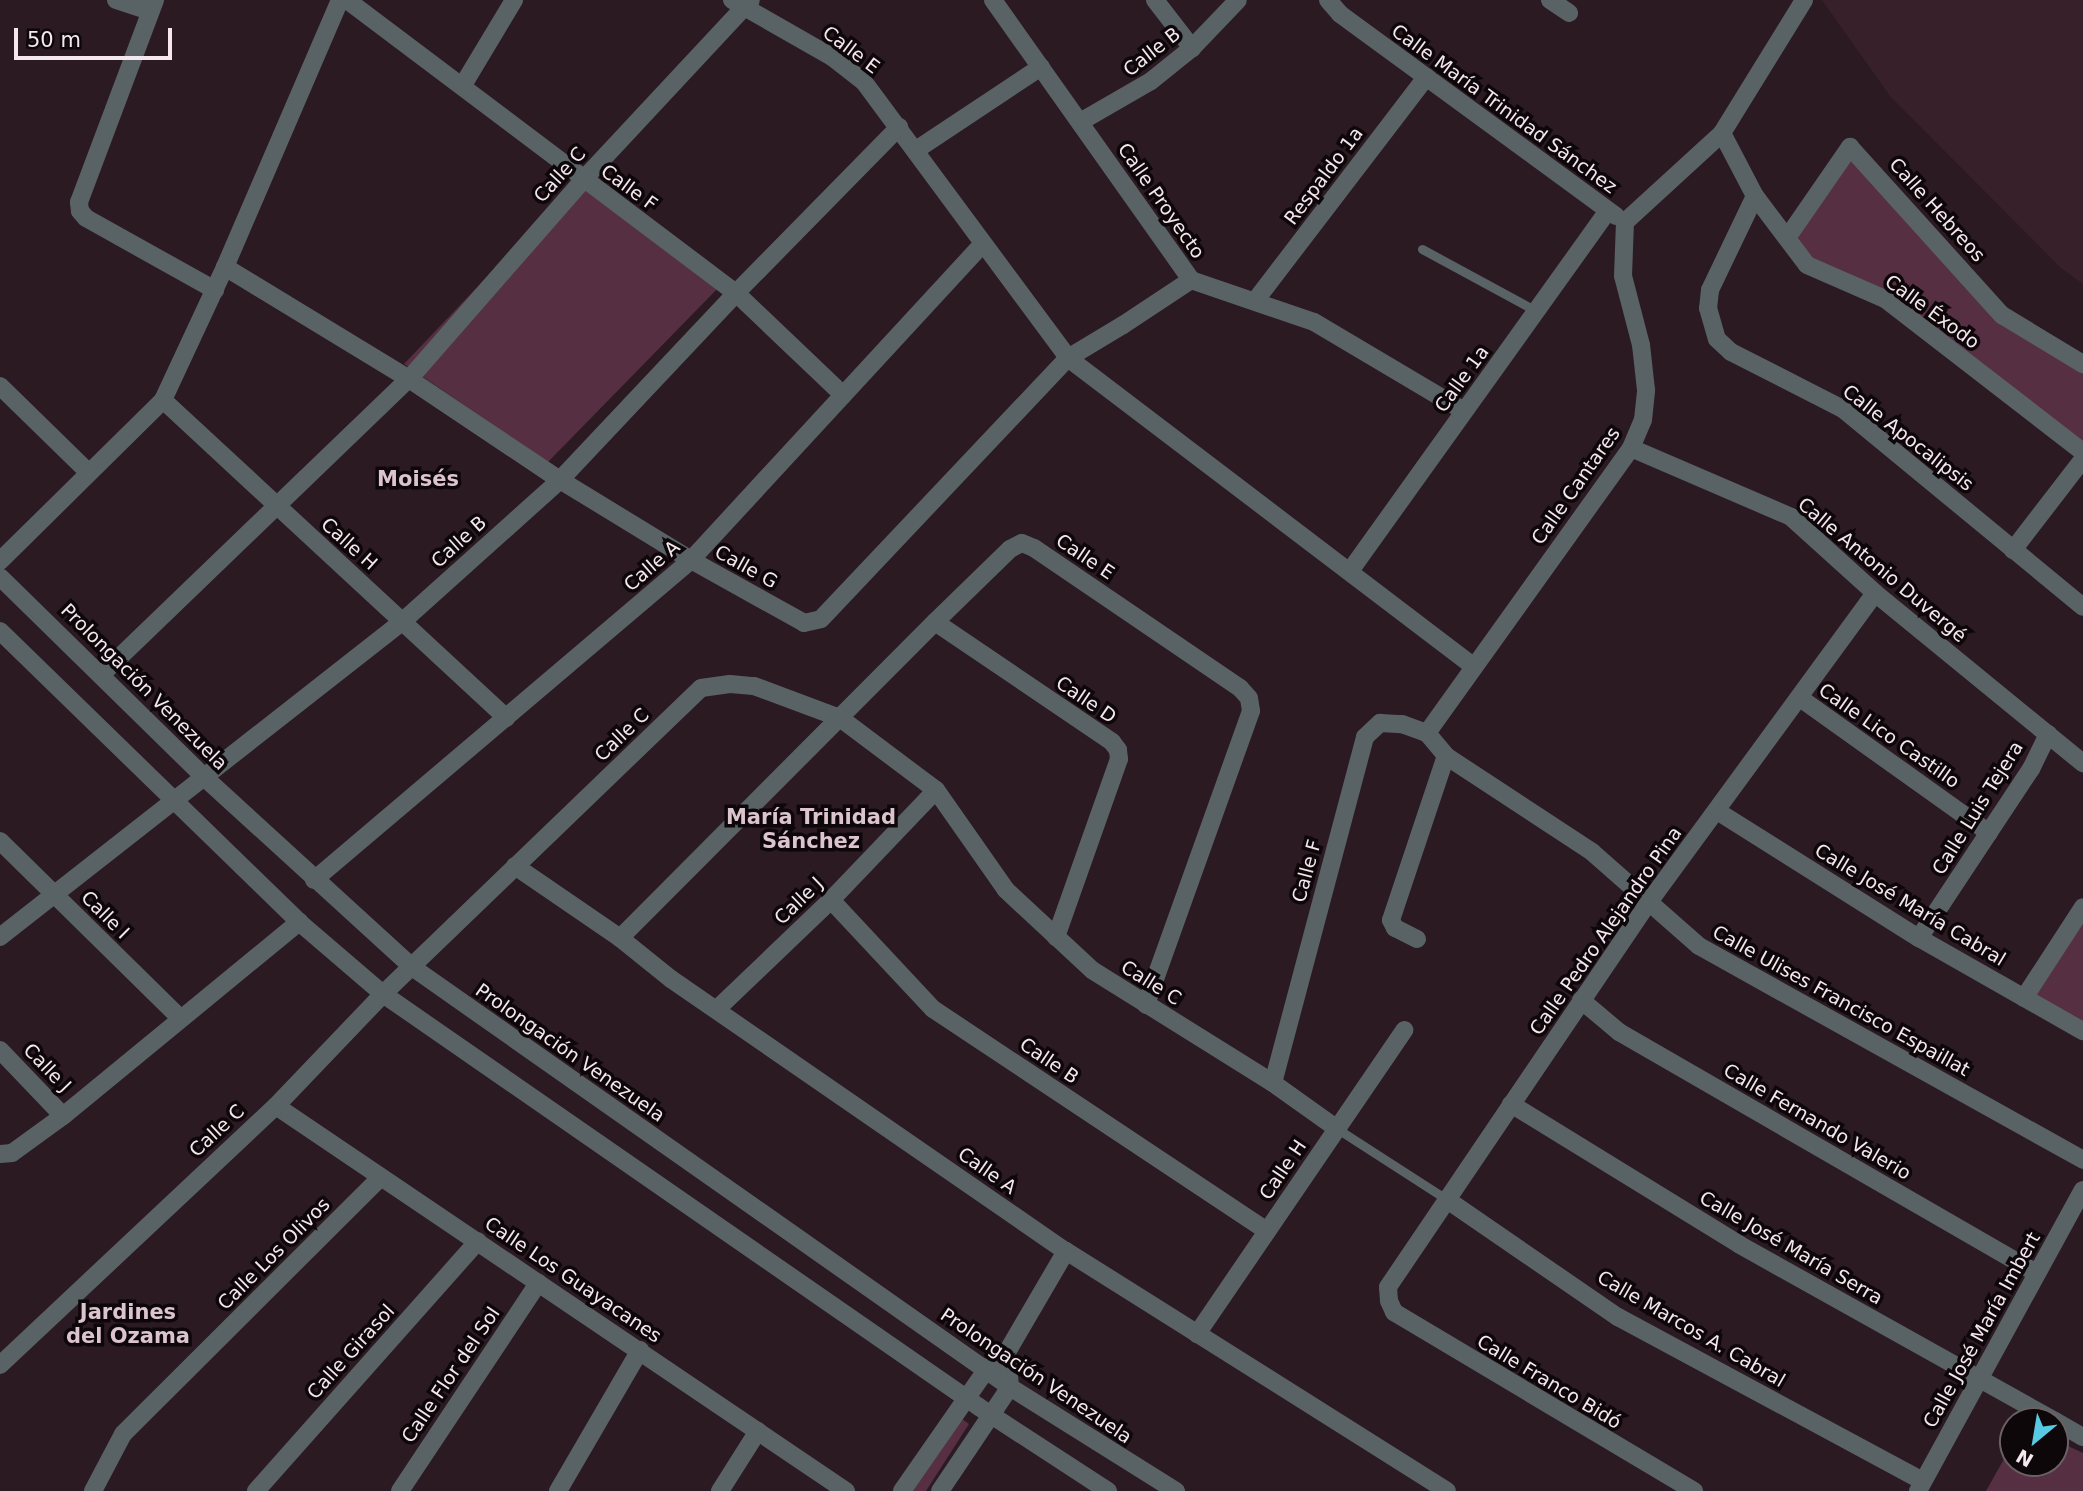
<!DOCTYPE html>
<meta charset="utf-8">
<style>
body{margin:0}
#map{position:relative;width:2083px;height:1491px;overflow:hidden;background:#2b1a22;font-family:"DejaVu Sans",sans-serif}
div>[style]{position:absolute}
.built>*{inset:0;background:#38202b}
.green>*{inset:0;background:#572f42}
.service>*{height:9px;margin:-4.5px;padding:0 4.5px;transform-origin:4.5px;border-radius:4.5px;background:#596366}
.minor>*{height:18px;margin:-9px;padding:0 9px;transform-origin:9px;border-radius:9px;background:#596366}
.tertiary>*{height:18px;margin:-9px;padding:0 9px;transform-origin:9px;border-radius:9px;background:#596366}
span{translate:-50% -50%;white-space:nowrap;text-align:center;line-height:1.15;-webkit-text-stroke:7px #0e070a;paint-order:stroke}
.street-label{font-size:19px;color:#f4e7ed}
.neighbourhood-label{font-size:21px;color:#dcc4cf;font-weight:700}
.north{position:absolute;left:1999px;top:1407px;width:70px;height:70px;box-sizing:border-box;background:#0e070a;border:2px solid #6a6165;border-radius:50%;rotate:210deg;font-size:19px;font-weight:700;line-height:28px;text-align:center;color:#f4e7ed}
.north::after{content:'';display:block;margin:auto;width:24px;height:32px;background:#57c9e3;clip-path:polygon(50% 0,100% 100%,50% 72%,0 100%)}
.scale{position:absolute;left:14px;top:28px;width:158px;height:32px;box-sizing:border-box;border:4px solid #f4e7ed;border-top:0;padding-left:9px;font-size:21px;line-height:24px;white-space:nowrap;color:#f4e7ed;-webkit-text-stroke:5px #0e070a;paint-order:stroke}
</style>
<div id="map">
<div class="built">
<i style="clip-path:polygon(1822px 0,2083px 0,2083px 284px,2061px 268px,1890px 96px)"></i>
</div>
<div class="green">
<i style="clip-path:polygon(1850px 148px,1999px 319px,2083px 368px,2083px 448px,1891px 296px,1810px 262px,1792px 238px)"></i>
<i style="clip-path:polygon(577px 182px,722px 284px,548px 462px,404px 364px)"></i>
<i style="clip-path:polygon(2083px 916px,2083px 1025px,2032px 995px)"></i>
<i style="clip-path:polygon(949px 1409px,969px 1424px,926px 1491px,896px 1491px)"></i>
<i style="clip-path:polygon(2055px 1440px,2083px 1453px,2083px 1491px,1986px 1491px,2013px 1443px,2013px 1463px,2055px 1463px)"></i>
</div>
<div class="service">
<i style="left:1422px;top:249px;width:130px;rotate:28.5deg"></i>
<i style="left:1336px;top:1128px;width:131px;rotate:32.8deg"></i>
</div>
<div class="minor">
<i style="left:116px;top:0;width:36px;rotate:18deg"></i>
<i style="left:155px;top:0;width:216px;rotate:110.6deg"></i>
<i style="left:79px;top:202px;width:9px;rotate:84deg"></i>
<i style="left:80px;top:211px;width:9px;rotate:49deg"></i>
<i style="left:86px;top:218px;width:148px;rotate:29.2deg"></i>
<i style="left:347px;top:0;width:487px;rotate:37deg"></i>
<i style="left:736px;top:293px;width:148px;rotate:43.6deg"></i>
<i style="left:732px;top:0;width:115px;rotate:29.7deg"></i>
<i style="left:832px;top:57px;width:41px;rotate:38deg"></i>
<i style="left:864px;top:82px;width:343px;rotate:53.5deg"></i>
<i style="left:1068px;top:358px;width:509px;rotate:37.25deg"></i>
<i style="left:993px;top:0;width:343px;rotate:54.7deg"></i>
<i style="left:1191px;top:280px;width:130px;rotate:18.9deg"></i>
<i style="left:1314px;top:322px;width:174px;rotate:30.7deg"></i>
<i style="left:1155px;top:0;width:61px;rotate:52.4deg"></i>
<i style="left:1328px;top:0;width:18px;rotate:49deg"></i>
<i style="left:1340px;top:14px;width:342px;rotate:36.2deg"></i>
<i style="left:1550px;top:0;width:23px;rotate:34deg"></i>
<i style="left:463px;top:85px;width:99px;rotate:-59deg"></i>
<i style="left:1080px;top:122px;width:82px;rotate:-30deg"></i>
<i style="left:1151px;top:81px;width:53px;rotate:-38.8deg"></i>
<i style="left:1192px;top:48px;width:66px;rotate:-46.2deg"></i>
<i style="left:1722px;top:133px;width:71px;rotate:62.4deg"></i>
<i style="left:1755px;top:196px;width:86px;rotate:53deg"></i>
<i style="left:1807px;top:265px;width:85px;rotate:23.6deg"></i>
<i style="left:1885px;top:299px;width:250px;rotate:37.7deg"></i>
<i style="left:916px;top:150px;width:150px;rotate:-33.6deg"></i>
<i style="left:1755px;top:196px;width:104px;rotate:115.6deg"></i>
<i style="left:1710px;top:290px;width:18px;rotate:96deg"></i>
<i style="left:1708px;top:308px;width:32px;rotate:74deg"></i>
<i style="left:1717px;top:339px;width:19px;rotate:43deg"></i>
<i style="left:1731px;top:352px;width:126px;rotate:27deg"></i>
<i style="left:1843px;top:409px;width:311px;rotate:39.5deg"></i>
<i style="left:1787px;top:238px;width:111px;rotate:-55.3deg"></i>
<i style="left:1850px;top:147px;width:227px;rotate:47.9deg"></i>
<i style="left:2002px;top:315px;width:95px;rotate:31.2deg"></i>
<i style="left:225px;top:267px;width:215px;rotate:31.3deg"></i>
<i style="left:409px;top:379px;width:182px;rotate:33.8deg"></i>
<i style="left:560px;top:480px;width:153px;rotate:31.4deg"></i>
<i style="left:691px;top:560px;width:129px;rotate:29.1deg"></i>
<i style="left:804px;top:623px;width:17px;rotate:-13deg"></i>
<i style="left:821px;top:619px;width:359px;rotate:-46.6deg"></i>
<i style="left:1068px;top:358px;width:64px;rotate:-31deg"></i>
<i style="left:1123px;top:325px;width:82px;rotate:-33.5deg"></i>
<i style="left:1255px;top:301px;width:282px;rotate:-52.6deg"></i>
<i style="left:0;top:386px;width:124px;rotate:44.3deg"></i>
<i style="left:163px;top:400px;width:468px;rotate:42.8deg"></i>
<i style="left:1631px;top:448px;width:174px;rotate:23.3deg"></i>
<i style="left:1791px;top:517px;width:113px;rotate:42.1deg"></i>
<i style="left:1875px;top:593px;width:269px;rotate:39.3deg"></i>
<i style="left:2013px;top:550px;width:115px;rotate:-52.4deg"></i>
<i style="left:1350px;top:571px;width:443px;rotate:-54.4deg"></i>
<i style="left:935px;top:622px;width:214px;rotate:34.1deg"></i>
<i style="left:1112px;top:742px;width:10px;rotate:53deg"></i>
<i style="left:1118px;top:750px;width:9px;rotate:84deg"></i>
<i style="left:1119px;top:759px;width:189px;rotate:109.5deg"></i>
<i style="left:102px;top:674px;width:426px;rotate:-43.9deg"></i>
<i style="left:409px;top:379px;width:264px;rotate:-48.8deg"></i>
<i style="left:583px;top:180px;width:246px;rotate:-47deg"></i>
<i style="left:1800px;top:698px;width:232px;rotate:35.5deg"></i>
<i style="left:1427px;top:733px;width:350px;rotate:-54.4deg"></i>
<i style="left:1631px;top:448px;width:30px;rotate:-67deg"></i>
<i style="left:1643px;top:420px;width:30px;rotate:-84deg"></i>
<i style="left:1646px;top:390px;width:45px;rotate:-96.3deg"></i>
<i style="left:1641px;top:345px;width:71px;rotate:-104.6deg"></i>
<i style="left:1623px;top:276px;width:54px;rotate:-87.9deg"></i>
<i style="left:1625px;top:222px;width:132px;rotate:-42.5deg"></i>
<i style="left:1722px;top:133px;width:156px;rotate:-58.3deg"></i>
<i style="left:1427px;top:733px;width:30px;rotate:50deg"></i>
<i style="left:1446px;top:756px;width:175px;rotate:33.3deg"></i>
<i style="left:1592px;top:852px;width:142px;rotate:41.3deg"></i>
<i style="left:1699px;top:946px;width:440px;rotate:29.1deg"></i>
<i style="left:1717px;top:811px;width:239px;rotate:32.2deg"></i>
<i style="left:1919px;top:938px;width:189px;rotate:29.6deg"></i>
<i style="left:0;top:841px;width:252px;rotate:44.5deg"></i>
<i style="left:515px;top:866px;width:127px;rotate:34.4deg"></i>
<i style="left:620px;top:938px;width:65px;rotate:38.8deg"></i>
<i style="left:671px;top:979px;width:480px;rotate:34.6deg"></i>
<i style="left:1066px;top:1251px;width:450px;rotate:32.2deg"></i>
<i style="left:314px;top:880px;width:494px;rotate:-40.3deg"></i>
<i style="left:691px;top:560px;width:429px;rotate:-47.3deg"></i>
<i style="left:831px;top:900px;width:149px;rotate:46.9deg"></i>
<i style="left:933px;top:1009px;width:401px;rotate:33.6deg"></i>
<i style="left:0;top:937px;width:512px;rotate:-38.1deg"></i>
<i style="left:403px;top:621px;width:211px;rotate:-41.9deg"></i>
<i style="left:560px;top:480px;width:257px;rotate:-46.7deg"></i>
<i style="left:736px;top:293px;width:233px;rotate:-45.5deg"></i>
<i style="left:620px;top:938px;width:446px;rotate:-45.1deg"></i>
<i style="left:935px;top:622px;width:105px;rotate:-44.2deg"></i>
<i style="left:1010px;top:549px;width:13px;rotate:-27deg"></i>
<i style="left:1022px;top:543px;width:13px;rotate:23deg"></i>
<i style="left:1034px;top:548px;width:249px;rotate:34.2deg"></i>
<i style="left:1240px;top:688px;width:13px;rotate:48deg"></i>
<i style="left:1249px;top:698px;width:13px;rotate:81deg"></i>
<i style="left:1251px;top:711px;width:312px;rotate:109.7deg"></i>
<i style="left:1919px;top:938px;width:203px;rotate:-56.5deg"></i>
<i style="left:2031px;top:769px;width:39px;rotate:-64deg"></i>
<i style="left:1417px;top:939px;width:25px;rotate:-153deg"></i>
<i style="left:1395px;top:928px;width:9px;rotate:-117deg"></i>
<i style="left:1391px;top:920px;width:173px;rotate:-71.5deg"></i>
<i style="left:2024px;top:998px;width:108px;rotate:-57deg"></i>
<i style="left:1581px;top:1000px;width:50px;rotate:40.1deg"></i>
<i style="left:1619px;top:1032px;width:482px;rotate:30deg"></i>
<i style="left:717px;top:1009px;width:158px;rotate:-43.7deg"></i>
<i style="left:831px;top:900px;width:152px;rotate:-46.3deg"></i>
<i style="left:0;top:1050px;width:91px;rotate:46.3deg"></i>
<i style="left:1273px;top:1083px;width:358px;rotate:-75.1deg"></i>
<i style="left:1365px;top:737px;width:21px;rotate:-43deg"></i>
<i style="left:1380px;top:723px;width:22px;rotate:3deg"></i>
<i style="left:1402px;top:724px;width:27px;rotate:20deg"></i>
<i style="left:1511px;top:1104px;width:269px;rotate:31.6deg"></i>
<i style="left:1740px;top:1245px;width:361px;rotate:29.2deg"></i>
<i style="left:276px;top:1106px;width:688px;rotate:34.04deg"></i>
<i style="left:0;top:1154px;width:12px;rotate:-5deg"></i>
<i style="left:12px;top:1153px;width:63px;rotate:-36deg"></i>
<i style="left:63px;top:1116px;width:306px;rotate:-39.4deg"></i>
<i style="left:1446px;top:1199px;width:209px;rotate:34.5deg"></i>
<i style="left:1618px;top:1317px;width:346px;rotate:28.3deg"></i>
<i style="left:1197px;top:1334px;width:368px;rotate:-55.7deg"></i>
<i style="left:0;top:1365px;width:378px;rotate:-43.2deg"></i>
<i style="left:276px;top:1106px;width:155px;rotate:-46.3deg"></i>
<i style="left:383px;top:994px;width:441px;rotate:-43.9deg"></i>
<i style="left:701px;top:688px;width:29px;rotate:-8deg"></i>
<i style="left:730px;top:684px;width:24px;rotate:5deg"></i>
<i style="left:754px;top:686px;width:92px;rotate:20.4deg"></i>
<i style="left:840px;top:718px;width:120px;rotate:36.9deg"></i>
<i style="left:936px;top:790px;width:122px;rotate:55deg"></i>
<i style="left:1006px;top:890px;width:117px;rotate:42.9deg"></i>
<i style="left:1092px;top:970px;width:213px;rotate:32deg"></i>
<i style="left:1273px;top:1083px;width:77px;rotate:35.5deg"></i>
<i style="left:2055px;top:1421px;width:32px;rotate:30deg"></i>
<i style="left:93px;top:1491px;width:64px;rotate:-62.2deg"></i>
<i style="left:123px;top:1434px;width:364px;rotate:-44.9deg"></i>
<i style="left:256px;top:1491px;width:334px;rotate:-48.4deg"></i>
<i style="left:400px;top:1491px;width:250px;rotate:-56.4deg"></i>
<i style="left:558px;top:1491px;width:163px;rotate:-59.8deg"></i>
<i style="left:720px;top:1491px;width:71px;rotate:-57.7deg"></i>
<i style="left:902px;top:1491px;width:147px;rotate:-55.2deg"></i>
<i style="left:986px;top:1370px;width:28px;rotate:-41deg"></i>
<i style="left:1007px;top:1352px;width:117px;rotate:-59.7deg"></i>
<i style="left:940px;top:1491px;width:125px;rotate:-56.1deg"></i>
<i style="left:1010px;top:1387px;width:35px;rotate:-95deg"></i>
<i style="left:1694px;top:1491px;width:349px;rotate:-149.2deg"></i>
<i style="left:1394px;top:1312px;width:12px;rotate:-114deg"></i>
<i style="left:1389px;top:1301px;width:14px;rotate:-94deg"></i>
<i style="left:1388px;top:1287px;width:465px;rotate:-55.9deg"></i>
<i style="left:1649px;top:902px;width:383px;rotate:-53.8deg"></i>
<i style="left:1918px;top:1491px;width:343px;rotate:-61.3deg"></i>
</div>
<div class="tertiary">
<i style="left:0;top:561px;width:229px;rotate:-44.6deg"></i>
<i style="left:163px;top:400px;width:147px;rotate:-65deg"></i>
<i style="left:225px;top:267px;width:291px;rotate:-66.7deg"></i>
<i style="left:0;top:577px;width:286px;rotate:44.4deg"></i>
<i style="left:204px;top:777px;width:282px;rotate:42.4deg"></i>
<i style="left:412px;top:967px;width:731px;rotate:35.08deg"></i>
<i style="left:1010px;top:1387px;width:196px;rotate:32.1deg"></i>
<i style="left:0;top:631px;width:417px;rotate:44.2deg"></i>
<i style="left:299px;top:922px;width:111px;rotate:40.6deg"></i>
<i style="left:383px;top:994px;width:725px;rotate:34.72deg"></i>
<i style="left:979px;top:1407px;width:154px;rotate:33.1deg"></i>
</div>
<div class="street-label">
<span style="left:851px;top:50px;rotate:37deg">Calle E</span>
<span style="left:1152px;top:52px;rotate:-38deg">Calle B</span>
<span style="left:1504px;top:109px;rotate:36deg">Calle María Trinidad Sánchez</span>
<span style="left:560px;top:175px;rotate:-48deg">Calle C</span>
<span style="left:1324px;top:176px;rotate:-53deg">Respaldo 1a</span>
<span style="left:629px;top:188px;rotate:36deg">Calle F</span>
<span style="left:1161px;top:201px;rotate:55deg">Calle Proyecto</span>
<span style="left:1937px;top:210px;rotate:48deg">Calle Hebreos</span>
<span style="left:1932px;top:312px;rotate:36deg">Calle Éxodo</span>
<span style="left:1462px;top:379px;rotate:-54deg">Calle 1a</span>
<span style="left:1908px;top:438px;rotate:38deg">Calle Apocalipsis</span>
<span style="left:1576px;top:486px;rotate:-55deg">Calle Cantares</span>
<span style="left:459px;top:542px;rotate:-42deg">Calle B</span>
<span style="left:349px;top:544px;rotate:42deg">Calle H</span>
<span style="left:1085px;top:557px;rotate:34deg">Calle E</span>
<span style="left:652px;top:566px;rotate:-41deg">Calle A</span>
<span style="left:746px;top:567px;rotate:29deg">Calle G</span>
<span style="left:1882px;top:570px;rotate:40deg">Calle Antonio Duvergé</span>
<span style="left:144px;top:687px;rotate:45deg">Prolongación Venezuela</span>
<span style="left:1086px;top:700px;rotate:34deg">Calle D</span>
<span style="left:622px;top:735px;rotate:-44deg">Calle C</span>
<span style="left:1889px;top:736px;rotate:35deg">Calle Lico Castillo</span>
<span style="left:1978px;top:808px;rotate:-58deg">Calle Luis Tejera</span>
<span style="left:1307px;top:871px;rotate:-75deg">Calle F</span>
<span style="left:799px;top:901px;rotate:-44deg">Calle J</span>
<span style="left:1910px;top:905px;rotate:31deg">Calle José María Cabral</span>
<span style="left:105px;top:915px;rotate:45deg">Calle I</span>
<span style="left:1606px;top:931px;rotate:-55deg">Calle Pedro Alejandro Pina</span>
<span style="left:1151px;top:983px;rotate:32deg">Calle C</span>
<span style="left:1841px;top:1001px;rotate:29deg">Calle Ulises Francisco Espaillat</span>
<span style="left:570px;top:1053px;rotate:35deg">Prolongación Venezuela</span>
<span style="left:1049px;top:1061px;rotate:34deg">Calle B</span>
<span style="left:47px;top:1068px;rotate:46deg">Calle J</span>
<span style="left:1817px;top:1122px;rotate:30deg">Calle Fernando Valerio</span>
<span style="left:217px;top:1131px;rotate:-43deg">Calle C</span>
<span style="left:1283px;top:1170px;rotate:-56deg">Calle H</span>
<span style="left:987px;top:1171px;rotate:35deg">Calle A</span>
<span style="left:1791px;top:1248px;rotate:30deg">Calle José María Serra</span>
<span style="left:274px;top:1254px;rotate:-45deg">Calle Los Olivos</span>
<span style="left:573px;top:1280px;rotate:34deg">Calle Los Guayacanes</span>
<span style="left:1691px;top:1329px;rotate:30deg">Calle Marcos A. Cabral</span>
<span style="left:1982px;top:1330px;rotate:-61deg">Calle José María Imbert</span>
<span style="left:351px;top:1352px;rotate:-48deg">Calle Girasol</span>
<span style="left:451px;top:1375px;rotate:-56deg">Calle Flor del Sol</span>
<span style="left:1036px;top:1376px;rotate:34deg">Prolongación Venezuela</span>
<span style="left:1549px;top:1382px;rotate:31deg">Calle Franco Bidó</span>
</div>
<div class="neighbourhood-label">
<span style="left:418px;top:479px">Moisés</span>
<span style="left:811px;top:829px">María Trinidad<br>Sánchez</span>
<span style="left:128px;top:1324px">Jardines<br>del Ozama</span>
</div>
<div class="north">N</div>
<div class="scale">50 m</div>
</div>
